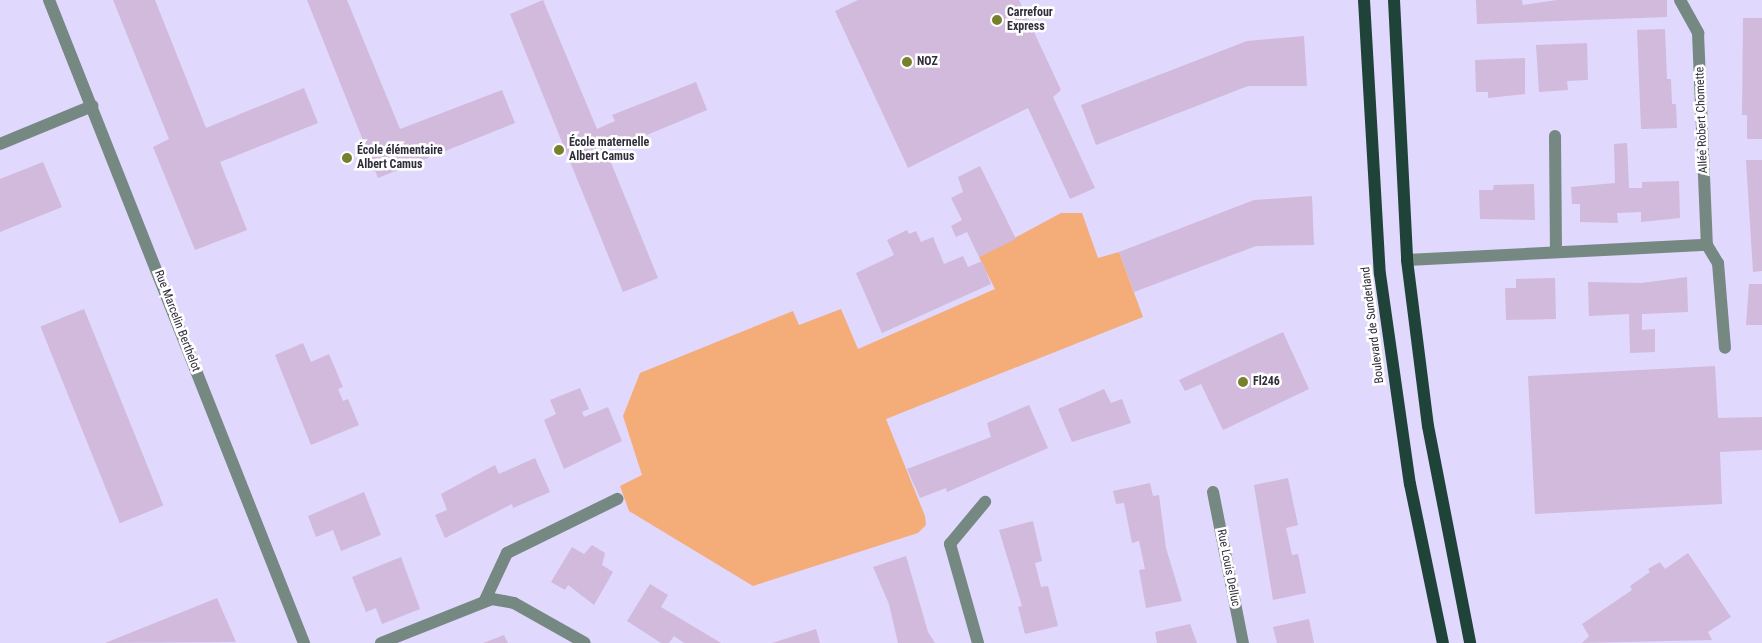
<!DOCTYPE html>
<meta charset="utf-8">
<style>
body{margin:0}
#map{position:relative;width:1762px;height:643px;overflow:hidden;background:#e0d8fd;font-family:"Roboto Condensed",sans-serif}
div>[style]{position:absolute}
.green>*{inset:0;background:#f4ac79}
.building>*{inset:0;background:#d1badb;transform-origin:0 0}
.minor>*{height:12px;margin:-6px;padding:0 6px;transform-origin:6px;border-radius:6px;background:#758882}
.major>*{height:12px;margin:-6px;padding:0 6px;transform-origin:6px;border-radius:6px;background:#1f4239}
.dots>*{width:14px;height:14px;translate:-50% -50%;box-sizing:border-box;border:2px solid #fff;border-radius:50%}
span{translate:-50% -50%;white-space:nowrap;text-align:center;line-height:1.15;-webkit-text-stroke:5px #fff;paint-order:stroke}
.poi-label{font-size:12px;color:#312e3c;font-weight:700}
.left{translate:0 -50%;text-align:left}
.street-label{font-size:12px;color:#312e3c}
</style>
<div id="map">
<div class="green">
<i style="clip-path:polygon(1061px 213px,1082px 213px,1098px 258px,1119px 252px,1143px 317px,886px 419px,925px 516px,926px 525px,918px 533px,753px 586px,629px 511px,620px 486px,642px 475px,623px 416px,640px 373px,793px 311px,799px 325px,841px 309px,858px 349px,995px 289px,979px 257px)"></i>
</div>
<div class="building">
<i style="clip-path:polygon(113px 0,155px 0,206px 128px,304px 88px,318px 123px,220px 162px,247px 230px,195px 250px,153px 147px,169px 139px)"></i>
<i style="clip-path:polygon(307px 0,347px 0,400px 129px,502px 90px,515px 123px,378px 178px)"></i>
<i style="clip-path:polygon(543px 0,597px 129px,615px 121px,612px 115px,696px 82px,707px 110px,625px 144px,621px 136px,603px 143px,658px 278px,623px 292px,510px 14px)"></i>
<i style="clip-path:polygon(858px 0,1019px 0,1061px 90px,1053px 97px,1095px 188px,1070px 199px,1028px 108px,908px 168px,835px 11px)"></i>
<i style="clip-path:polygon(1476px 0,1522px 0,1523px 5px,1557px 0,1667px 0,1667px 17px,1477px 24px)"></i>
<i style="clip-path:polygon(1743px 18px,1762px 18px,1762px 139px,1747px 139px,1747px 115px,1742px 115px)"></i>
<i style="clip-path:polygon(1665px 29px,1667px 79px,1671px 79px,1672px 104px,1676px 104px,1677px 128px,1641px 129px,1637px 30px)"></i>
<i style="clip-path:polygon(1304px 36px,1307px 86px,1248px 86px,1096px 145px,1081px 105px,1247px 41px)"></i>
<i style="clip-path:polygon(1587px 43px,1588px 80px,1567px 81px,1568px 90px,1539px 92px,1536px 45px)"></i>
<i style="clip-path:polygon(1525px 58px,1525px 94px,1488px 98px,1488px 92px,1476px 92px,1475px 60px)"></i>
<i style="clip-path:polygon(1627px 143px,1629px 188px,1642px 188px,1642px 182px,1679px 181px,1680px 218px,1641px 222px,1641px 212px,1617px 213px,1618px 223px,1580px 222px,1580px 204px,1572px 204px,1571px 187px,1615px 183px,1614px 144px)"></i>
<i style="clip-path:polygon(1746px 160px,1762px 160px,1762px 271px,1753px 272px)"></i>
<i style="clip-path:polygon(43px 162px,62px 207px,0 232px,0 179px)"></i>
<i style="clip-path:polygon(980px 166px,1016px 239px,979px 257px,967px 232px,956px 237px,951px 226px,962px 220px,951px 198px,963px 192px,958px 177px)"></i>
<i style="clip-path:polygon(1534px 184px,1535px 220px,1480px 219px,1479px 190px,1493px 190px,1494px 185px)"></i>
<i style="clip-path:polygon(1312px 196px,1314px 245px,1256px 246px,1134px 292px,1119px 252px,1254px 200px)"></i>
<i style="clip-path:polygon(907px 230px,909px 234px,916px 231px,921px 242px,933px 237px,944px 264px,963px 256px,968px 267px,982px 261px,991px 284px,882px 333px,856px 273px,894px 255px,887px 240px)"></i>
<i style="clip-path:polygon(1687px 277px,1688px 312px,1642px 314px,1642px 330px,1655px 329px,1655px 352px,1630px 353px,1629px 314px,1589px 316px,1588px 282px,1641px 283px)"></i>
<i style="clip-path:polygon(1555px 278px,1556px 319px,1506px 320px,1505px 288px,1516px 288px,1516px 279px)"></i>
<i style="clip-path:polygon(1749px 284px,1762px 284px,1762px 325px,1746px 325px)"></i>
<i style="left:84px;top:309px;width:212px;height:47px;rotate:68deg"></i>
<i style="clip-path:polygon(1283px 332px,1309px 389px,1223px 430px,1201px 384px,1185px 391px,1179px 380px)"></i>
<i style="clip-path:polygon(303px 343px,311px 362px,329px 354px,343px 387px,338px 389px,343px 401px,348px 399px,359px 425px,311px 445px,275px 355px)"></i>
<i style="clip-path:polygon(1715px 366px,1718px 418px,1762px 417px,1762px 450px,1720px 452px,1722px 504px,1535px 514px,1528px 376px)"></i>
<i style="clip-path:polygon(580px 388px,589px 409px,582px 412px,584px 417px,608px 407px,622px 441px,564px 469px,544px 420px,556px 414px,550px 400px)"></i>
<i style="clip-path:polygon(1104px 389px,1111px 403px,1122px 399px,1131px 423px,1072px 442px,1058px 409px)"></i>
<i style="clip-path:polygon(1029px 405px,1048px 448px,947px 492px,946px 488px,920px 498px,907px 469px,991px 437px,987px 423px)"></i>
<i style="clip-path:polygon(535px 458px,550px 492px,513px 508px,512px 504px,445px 538px,435px 515px,447px 510px,441px 494px,495px 465px,499px 474px)"></i>
<i style="clip-path:polygon(1288px 478px,1298px 525px,1286px 528px,1292px 555px,1298px 554px,1306px 593px,1273px 600px,1254px 485px)"></i>
<i style="clip-path:polygon(1150px 483px,1153px 496px,1159px 495px,1166px 548px,1182px 601px,1146px 608px,1139px 570px,1145px 569px,1139px 541px,1132px 543px,1124px 503px,1116px 504px,1113px 491px)"></i>
<i style="clip-path:polygon(364px 492px,381px 535px,341px 551px,333px 530px,316px 537px,308px 516px)"></i>
<i style="clip-path:polygon(1033px 521px,1042px 561px,1035px 563px,1041px 587px,1048px 586px,1058px 626px,1025px 634px,1018px 607px,1022px 606px,999px 530px)"></i>
<i style="clip-path:polygon(592px 545px,605px 553px,602px 565px,613px 572px,594px 605px,568px 585px,565px 590px,551px 582px,572px 547px,584px 554px)"></i>
<i style="clip-path:polygon(1688px 553px,1731px 617px,1708px 632px,1712px 640px,1582px 643px,1589px 636px,1582px 624px,1632px 590px,1630px 586px,1650px 572px,1648px 569px,1660px 562px,1665px 569px)"></i>
<i style="clip-path:polygon(906px 556px,928px 632px,935px 643px,898px 643px,889px 604px,873px 567px)"></i>
<i style="clip-path:polygon(401px 557px,420px 609px,382px 624px,376px 608px,366px 612px,352px 577px)"></i>
<i style="clip-path:polygon(650px 584px,668px 595px,661px 607px,721px 643px,684px 643px,674px 636px,669px 643px,661px 643px,627px 621px)"></i>
<i style="clip-path:polygon(217px 598px,236px 642px,105px 643px)"></i>
<i style="clip-path:polygon(1309px 619px,1314px 643px,1277px 643px,1273px 627px)"></i>
<i style="clip-path:polygon(1190px 624px,1197px 643px,1157px 643px,1155px 632px)"></i>
<i style="clip-path:polygon(816px 629px,820px 643px,772px 643px)"></i>
<i style="clip-path:polygon(504px 635px,508px 643px,483px 643px)"></i>
</div>
<div class="minor">
<i style="left:49px;top:0;width:692px;rotate:68.37deg"></i>
<i style="left:1680px;top:0;width:38px;rotate:61deg"></i>
<i style="left:1698px;top:33px;width:212px;rotate:87.6deg"></i>
<i style="left:1707px;top:245px;width:21px;rotate:59deg"></i>
<i style="left:1718px;top:263px;width:85px;rotate:85.3deg"></i>
<i style="left:1555px;top:136px;width:116px;rotate:89.5deg"></i>
<i style="left:0;top:144px;width:100px;rotate:-22.4deg"></i>
<i style="left:1407px;top:260px;width:300px;rotate:-2.9deg"></i>
<i style="left:1213px;top:492px;width:154px;rotate:78.8deg"></i>
<i style="left:485px;top:600px;width:52px;rotate:-64.9deg"></i>
<i style="left:507px;top:553px;width:123px;rotate:-26.1deg"></i>
<i style="left:381px;top:643px;width:119px;rotate:-21.6deg"></i>
<i style="left:492px;top:599px;width:22px;rotate:10deg"></i>
<i style="left:514px;top:603px;width:81px;rotate:29.4deg"></i>
<i style="left:978px;top:643px;width:103px;rotate:-105.8deg"></i>
<i style="left:950px;top:544px;width:55px;rotate:-50.2deg"></i>
</div>
<div class="major">
<i style="left:1364px;top:0;width:274px;rotate:86.7deg"></i>
<i style="left:1380px;top:274px;width:212px;rotate:81.9deg"></i>
<i style="left:1410px;top:484px;width:162px;rotate:78.3deg"></i>
<i style="left:1394px;top:0;width:260px;rotate:87.1deg"></i>
<i style="left:1407px;top:260px;width:167px;rotate:82.8deg"></i>
<i style="left:1428px;top:426px;width:221px;rotate:79deg"></i>
</div>
<div class="dots">
<i style="left:997px;top:20px;background:#77812d"></i>
<i style="left:907px;top:62px;background:#77812d"></i>
<i style="left:559px;top:150px;background:#77812d"></i>
<i style="left:347px;top:158px;background:#77812d"></i>
<i style="left:1243px;top:382px;background:#77812d"></i>
</div>
<div class="poi-label">
<span class="left" style="left:1007px;top:20px">Carrefour<br>Express</span>
<span class="left" style="left:917px;top:62px">NOZ</span>
<span class="left" style="left:569px;top:150px">École maternelle<br>Albert Camus</span>
<span class="left" style="left:357px;top:158px">École élémentaire<br>Albert Camus</span>
<span class="left" style="left:1253px;top:382px">Fl246</span>
</div>
<div class="street-label">
<span style="left:1702px;top:120px;rotate:-92deg">Allée Robert Chomette</span>
<span style="left:177px;top:321px;rotate:69deg">Rue Marcelin Berthelot</span>
<span style="left:1373px;top:325px;rotate:-97deg">Boulevard de Sunderland</span>
<span style="left:1228px;top:568px;rotate:79deg">Rue Louis Delluc</span>
</div>
</div>
